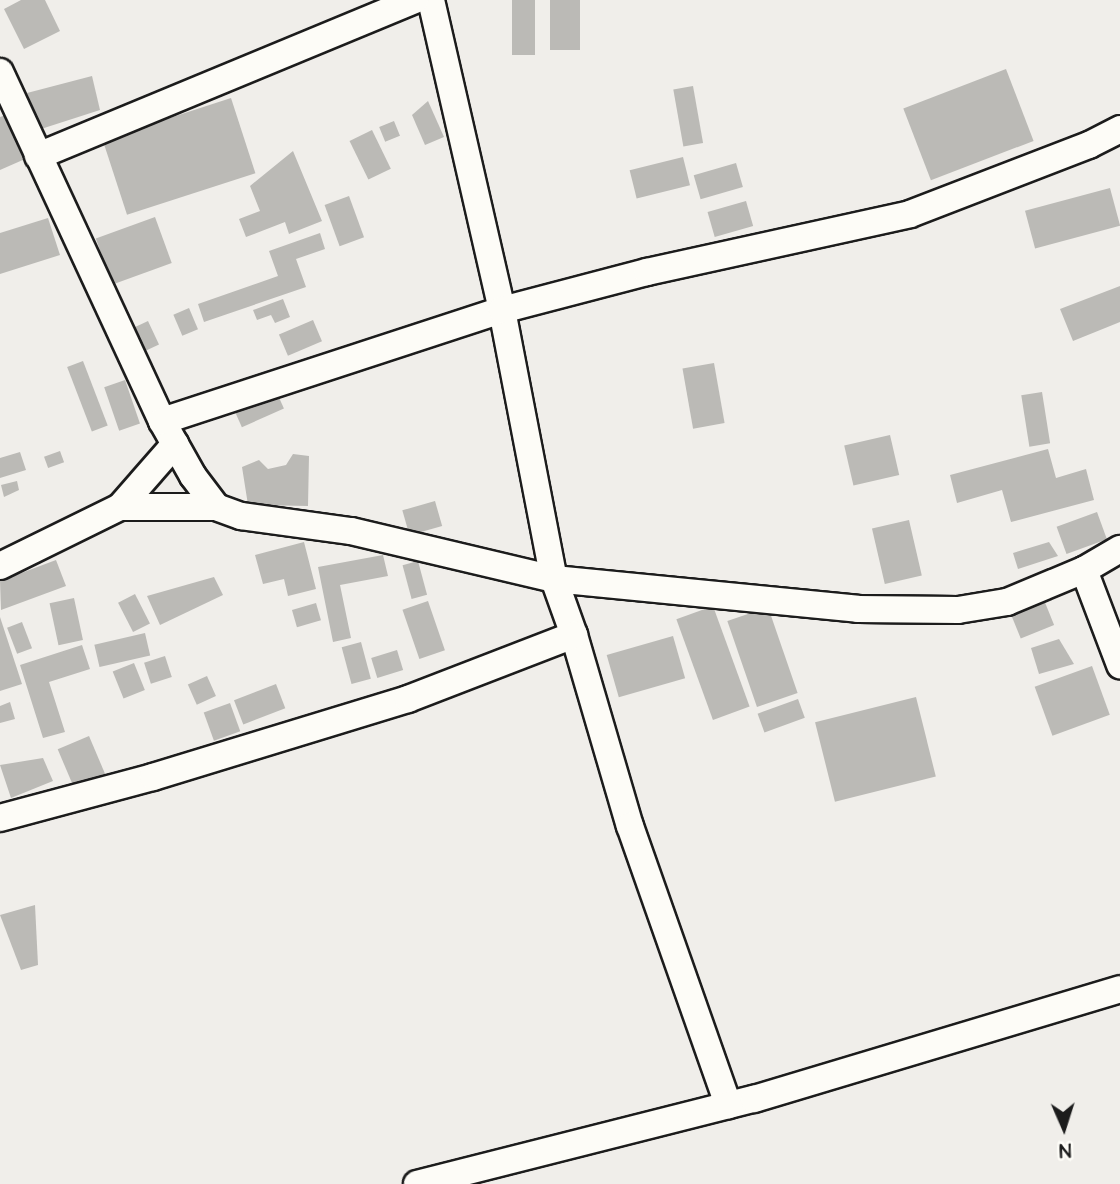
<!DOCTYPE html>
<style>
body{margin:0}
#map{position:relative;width:1120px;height:1184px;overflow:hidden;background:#f0eeea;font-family:"Architects Daughter",sans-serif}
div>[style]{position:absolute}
.building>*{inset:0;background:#bbbab6;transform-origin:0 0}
.roads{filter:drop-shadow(2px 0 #1c1c1c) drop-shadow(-2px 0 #1c1c1c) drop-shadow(0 2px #1c1c1c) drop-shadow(0 -2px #1c1c1c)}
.street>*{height:26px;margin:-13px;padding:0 13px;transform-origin:13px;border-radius:13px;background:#fdfcf7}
span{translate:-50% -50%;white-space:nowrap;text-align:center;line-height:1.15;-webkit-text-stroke:6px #fdfcf7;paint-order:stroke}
.north{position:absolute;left:1029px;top:1093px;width:70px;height:70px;-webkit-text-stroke:5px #fdfcf7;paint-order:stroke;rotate:177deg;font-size:19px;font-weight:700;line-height:28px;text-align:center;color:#1c1c1c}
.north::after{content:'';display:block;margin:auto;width:24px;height:32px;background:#1c1c1c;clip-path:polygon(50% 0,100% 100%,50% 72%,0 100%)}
</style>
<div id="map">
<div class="building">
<i style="clip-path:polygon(21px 0,45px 0,60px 31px,24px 49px,4px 9px)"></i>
<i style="left:512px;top:0;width:23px;height:55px"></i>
<i style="left:550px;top:0;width:30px;height:50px"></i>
<i style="left:1006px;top:69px;width:77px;height:110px;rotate:69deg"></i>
<i style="clip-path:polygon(92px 76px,100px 110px,41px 129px,27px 93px)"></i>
<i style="left:693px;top:86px;width:58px;height:20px;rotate:80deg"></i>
<i style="left:231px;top:98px;width:79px;height:135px;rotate:72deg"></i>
<i style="clip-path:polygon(428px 101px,444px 137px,425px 145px,412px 115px)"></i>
<i style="clip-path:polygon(6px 115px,25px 159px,0 170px,0 117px)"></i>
<i style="left:394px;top:121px;width:16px;height:16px;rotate:68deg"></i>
<i style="left:372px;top:130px;width:43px;height:25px;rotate:64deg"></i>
<i style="clip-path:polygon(293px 151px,322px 221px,289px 234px,285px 222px,246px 237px,239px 219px,260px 211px,250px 186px)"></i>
<i style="left:683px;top:157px;width:29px;height:55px;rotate:76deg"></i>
<i style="left:736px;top:163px;width:25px;height:44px;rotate:74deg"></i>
<i style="left:1110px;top:188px;width:39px;height:88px;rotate:75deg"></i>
<i style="left:349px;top:196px;width:44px;height:26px;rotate:70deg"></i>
<i style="left:746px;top:201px;width:26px;height:40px;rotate:74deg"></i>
<i style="left:155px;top:217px;width:49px;height:63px;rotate:70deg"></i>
<i style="clip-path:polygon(48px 218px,60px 255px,0 274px,0 233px)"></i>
<i style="clip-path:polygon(320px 233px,325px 249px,296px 259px,306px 287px,204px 322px,198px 304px,278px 276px,269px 251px)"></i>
<i style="clip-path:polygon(1120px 286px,1120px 322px,1073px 341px,1060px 309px)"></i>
<i style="clip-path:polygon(283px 299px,290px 317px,275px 323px,271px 315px,257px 320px,253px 310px)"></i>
<i style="left:189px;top:308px;width:23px;height:17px;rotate:67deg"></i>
<i style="left:313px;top:320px;width:23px;height:37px;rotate:67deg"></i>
<i style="left:148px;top:321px;width:26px;height:20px;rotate:65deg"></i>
<i style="left:83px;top:361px;width:69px;height:17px;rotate:69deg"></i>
<i style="left:714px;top:363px;width:61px;height:32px;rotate:80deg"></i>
<i style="left:125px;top:380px;width:46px;height:22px;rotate:71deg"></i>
<i style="left:1042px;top:392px;width:52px;height:21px;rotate:81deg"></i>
<i style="left:277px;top:393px;width:17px;height:46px;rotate:66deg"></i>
<i style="left:890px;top:435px;width:41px;height:47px;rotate:77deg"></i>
<i style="clip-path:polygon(1048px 449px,1056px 478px,1086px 469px,1094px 500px,1011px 522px,1002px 490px,957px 503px,950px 475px)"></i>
<i style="left:60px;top:451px;width:12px;height:17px;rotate:70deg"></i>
<i style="clip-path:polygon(20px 452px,26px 470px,0 478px,0 458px)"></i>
<i style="clip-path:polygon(293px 454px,309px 456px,308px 506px,248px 505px,242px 467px,259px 460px,268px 469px,286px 465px)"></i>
<i style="clip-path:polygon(17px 481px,19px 490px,4px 497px,1px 485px)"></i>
<i style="left:435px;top:501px;width:26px;height:34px;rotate:74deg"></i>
<i style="left:1097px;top:512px;width:29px;height:43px;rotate:70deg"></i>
<i style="left:909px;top:520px;width:57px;height:38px;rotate:77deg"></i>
<i style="clip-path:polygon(304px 542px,316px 589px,288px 596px,284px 579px,263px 584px,255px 555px)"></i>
<i style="clip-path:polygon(1049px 542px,1058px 556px,1018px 569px,1013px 553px)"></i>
<i style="clip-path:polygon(383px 555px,388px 576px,340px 585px,351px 638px,333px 642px,318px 567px)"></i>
<i style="clip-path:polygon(56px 560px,66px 586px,1px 610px,0 581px)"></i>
<i style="left:418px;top:561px;width:35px;height:16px;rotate:75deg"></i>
<i style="clip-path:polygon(214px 577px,223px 595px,160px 625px,147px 596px)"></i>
<i style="left:135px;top:594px;width:33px;height:19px;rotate:63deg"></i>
<i style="left:74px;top:598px;width:43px;height:25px;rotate:78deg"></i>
<i style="left:1044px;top:600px;width:27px;height:36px;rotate:68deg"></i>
<i style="left:428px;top:601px;width:52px;height:27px;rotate:71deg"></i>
<i style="left:316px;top:603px;width:18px;height:25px;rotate:74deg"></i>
<i style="left:713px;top:606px;width:107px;height:39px;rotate:70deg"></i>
<i style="left:768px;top:607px;width:91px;height:43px;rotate:71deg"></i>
<i style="clip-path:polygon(0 617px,22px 684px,0 691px)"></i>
<i style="left:22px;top:622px;width:28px;height:16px;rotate:69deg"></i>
<i style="left:145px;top:633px;width:23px;height:52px;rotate:77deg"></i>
<i style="left:673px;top:636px;width:44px;height:69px;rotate:74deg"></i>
<i style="clip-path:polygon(1059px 639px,1074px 664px,1039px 674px,1031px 648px)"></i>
<i style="left:361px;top:642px;width:38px;height:20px;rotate:75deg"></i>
<i style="clip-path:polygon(82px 645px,90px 669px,49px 682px,65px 732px,43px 738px,20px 665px)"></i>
<i style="left:397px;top:650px;width:21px;height:27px;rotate:73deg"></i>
<i style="left:165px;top:656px;width:22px;height:22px;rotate:72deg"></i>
<i style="left:134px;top:663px;width:29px;height:23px;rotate:68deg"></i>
<i style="left:1092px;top:666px;width:52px;height:61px;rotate:70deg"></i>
<i style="left:207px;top:676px;width:22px;height:21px;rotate:66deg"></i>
<i style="left:276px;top:684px;width:26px;height:45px;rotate:69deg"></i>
<i style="left:916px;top:697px;width:82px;height:104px;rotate:76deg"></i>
<i style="left:798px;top:699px;width:20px;height:43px;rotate:70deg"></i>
<i style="clip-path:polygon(10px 702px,15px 719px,0 723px,0 706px)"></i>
<i style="left:230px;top:703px;width:30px;height:28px;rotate:70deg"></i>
<i style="left:89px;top:736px;width:41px;height:34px;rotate:67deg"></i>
<i style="clip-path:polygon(43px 758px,53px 781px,11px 798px,0 765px)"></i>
<i style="clip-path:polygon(35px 905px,38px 965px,21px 970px,0 915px)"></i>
</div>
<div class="roads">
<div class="street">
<i style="left:431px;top:0;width:318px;rotate:77.1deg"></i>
<i style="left:502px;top:310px;width:274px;rotate:79.1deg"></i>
<i style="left:554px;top:579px;width:59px;rotate:70.3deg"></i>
<i style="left:574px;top:635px;width:199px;rotate:73.7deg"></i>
<i style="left:630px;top:826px;width:296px;rotate:70.6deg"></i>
<i style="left:0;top:72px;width:385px;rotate:65.1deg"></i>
<i style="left:162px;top:421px;width:63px;rotate:60.6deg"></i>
<i style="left:193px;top:476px;width:39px;rotate:53deg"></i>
<i style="left:216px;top:507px;width:27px;rotate:20deg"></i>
<i style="left:241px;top:516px;width:111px;rotate:7.8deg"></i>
<i style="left:351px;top:531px;width:209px;rotate:13.3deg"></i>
<i style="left:554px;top:579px;width:305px;rotate:5.6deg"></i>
<i style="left:858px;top:609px;width:100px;rotate:0.6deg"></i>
<i style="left:958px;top:610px;width:50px;rotate:-9.3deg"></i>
<i style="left:1007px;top:602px;width:83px;rotate:-22.6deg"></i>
<i style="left:1084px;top:570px;width:42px;rotate:-30.3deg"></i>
<i style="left:38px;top:156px;width:408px;rotate:-22.5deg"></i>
<i style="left:162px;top:421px;width:358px;rotate:-18.1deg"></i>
<i style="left:502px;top:310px;width:150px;rotate:-14.7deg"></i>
<i style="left:647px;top:272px;width:269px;rotate:-12.4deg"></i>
<i style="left:910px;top:214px;width:192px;rotate:-21.1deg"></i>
<i style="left:1089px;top:145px;width:35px;rotate:-27deg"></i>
<i style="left:120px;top:507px;width:96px"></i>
<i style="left:0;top:566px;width:134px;rotate:-26.2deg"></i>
<i style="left:120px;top:507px;width:84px;rotate:-48.9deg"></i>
<i style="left:1084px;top:570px;width:102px;rotate:69.2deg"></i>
<i style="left:0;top:818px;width:158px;rotate:-15deg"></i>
<i style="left:153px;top:777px;width:267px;rotate:-17deg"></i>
<i style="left:408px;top:699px;width:178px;rotate:-21.1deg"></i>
<i style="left:417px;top:1184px;width:348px;rotate:-14.2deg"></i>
<i style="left:754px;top:1099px;width:382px;rotate:-16.7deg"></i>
</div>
</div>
<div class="north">N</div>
</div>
